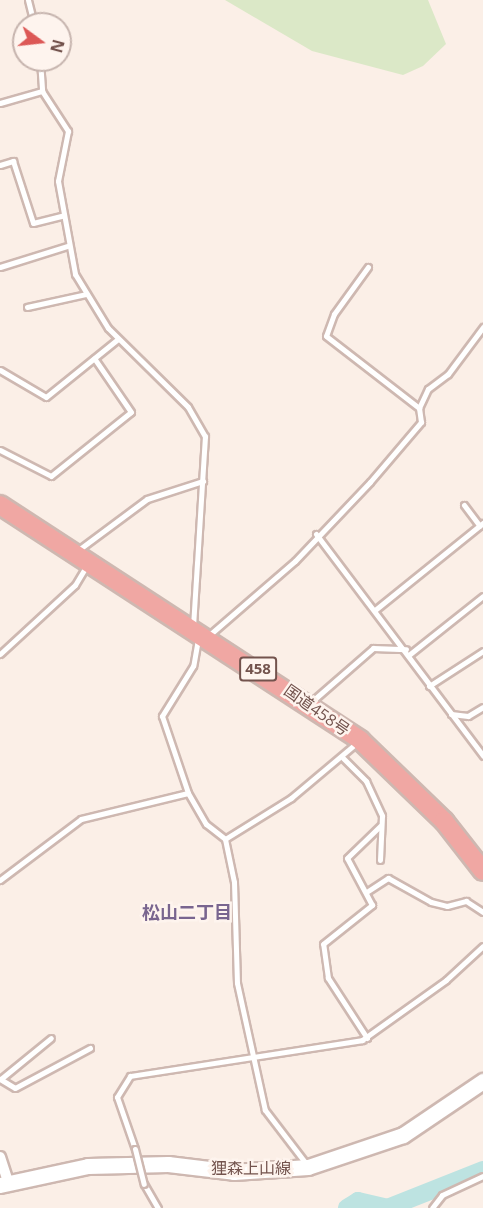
<!DOCTYPE html>
<meta charset="utf-8">
<style>
body{margin:0}
#map{position:relative;width:483px;height:1208px;overflow:hidden;background:#fbefe7;font-family:"Open Sans","Noto Sans JP",sans-serif}
div>[style]{position:absolute}
.green>*{inset:0;background:#dbe8c7}
.river>*{height:18px;margin:-9px;padding:0 9px;transform-origin:9px;border-radius:9px;background:#bde3e1}
.roads{filter:drop-shadow(2px 0 #ceb8b1) drop-shadow(-2px 0 #ceb8b1) drop-shadow(0 2px #ceb8b1) drop-shadow(0 -2px #ceb8b1)}
.lane>*{height:5px;margin:-2.5px;padding:0 2.5px;transform-origin:2.5px;border-radius:2.5px;background:#fff}
.street>*{height:10px;margin:-5px;padding:0 5px;transform-origin:5px;border-radius:5px;background:#fff}
.secondary>*{height:15px;margin:-7.5px;padding:0 7.5px;transform-origin:7.5px;border-radius:7.5px;background:#fff}
.highway>*{height:18px;margin:-9px;padding:0 9px;transform-origin:9px;border-radius:9px;background:#f0a7a3}
.bridges{filter:drop-shadow(2px 0 #ceb8b1) drop-shadow(-2px 0 #ceb8b1) drop-shadow(0 2px #ceb8b1) drop-shadow(0 -2px #ceb8b1)}
.lane-bridge>*{height:5px;margin:-2.5px;padding:0 2.5px;transform-origin:2.5px;border-radius:2.5px;background:#fff}
span{translate:-50% -50%;white-space:nowrap;text-align:center;line-height:1.15;-webkit-text-stroke:5px #fef4ee;paint-order:stroke}
.shield-label span{padding:2px 4px;background:#fef4ee;border:2px solid;border-radius:4px;-webkit-text-stroke-width:0}
.shield-label{font-size:15px;color:#73534d;font-weight:700}
.street-label{font-size:16px;color:#73534d}
.neighbourhood-label{font-size:18px;color:#79658f;font-weight:700}
.north{position:absolute;left:12px;top:12px;width:60px;height:60px;box-sizing:border-box;background:#fef4ee;border:2px solid #c6b4ae;border-radius:50%;rotate:105deg;font-size:16px;font-weight:700;line-height:24px;text-align:center;color:#73534d}
.north::after{content:'';display:block;margin:auto;width:21px;height:27px;background:#dc5856;clip-path:polygon(50% 0,100% 100%,50% 72%,0 100%)}
</style>
<div id="map">
<div class="green">
<i style="clip-path:polygon(225px 0,428px 0,446px 44px,423px 66px,403px 75px,312px 51px)"></i>
</div>
<div class="river">
<i style="left:347px;top:1208px;width:13px;rotate:-32deg"></i>
<i style="left:358px;top:1201px;width:31px;rotate:13deg"></i>
<i style="left:387px;top:1208px;width:103px;rotate:-21.6deg"></i>
</div>
<div class="roads">
<div class="lane">
<i style="left:28px;top:0;width:25px;rotate:76deg"></i>
<i style="left:40px;top:60px;width:31px;rotate:86deg"></i>
<i style="left:42px;top:91px;width:48px;rotate:57deg"></i>
<i style="left:68px;top:131px;width:51px;rotate:101.3deg"></i>
<i style="left:58px;top:181px;width:95px;rotate:79.6deg"></i>
<i style="left:75px;top:274px;width:63px;rotate:58.6deg"></i>
<i style="left:108px;top:328px;width:112px;rotate:44.6deg"></i>
<i style="left:188px;top:407px;width:34px;rotate:60deg"></i>
<i style="left:205px;top:436px;width:189px;rotate:93.6deg"></i>
<i style="left:0;top:103px;width:44px;rotate:-15.9deg"></i>
<i style="left:0;top:165px;width:14px;rotate:-17deg"></i>
<i style="left:13px;top:161px;width:65px;rotate:72.1deg"></i>
<i style="left:33px;top:223px;width:30px;rotate:-14deg"></i>
<i style="left:0;top:267px;width:70px;rotate:-17.4deg"></i>
<i style="left:368px;top:267px;width:58px;rotate:125.9deg"></i>
<i style="left:334px;top:314px;width:23px;rotate:110deg"></i>
<i style="left:326px;top:336px;width:118px;rotate:37.7deg"></i>
<i style="left:27px;top:307px;width:60px;rotate:-12.4deg"></i>
<i style="left:0;top:370px;width:53px;rotate:30.4deg"></i>
<i style="left:46px;top:397px;width:92px;rotate:-38.9deg"></i>
<i style="left:0;top:450px;width:57px;rotate:27deg"></i>
<i style="left:51px;top:476px;width:102px;rotate:-38.7deg"></i>
<i style="left:131px;top:412px;width:65px;rotate:-124.4deg"></i>
<i style="left:464px;top:505px;width:26px;rotate:53deg"></i>
<i style="left:316px;top:534px;width:278px;rotate:53deg"></i>
<i style="left:77px;top:551px;width:87px;rotate:-36.6deg"></i>
<i style="left:147px;top:499px;width:59px;rotate:-17.8deg"></i>
<i style="left:375px;top:610px;width:139px;rotate:-38.9deg"></i>
<i style="left:207px;top:637px;width:116px;rotate:-40.8deg"></i>
<i style="left:295px;top:561px;width:109px;rotate:-46.5deg"></i>
<i style="left:370px;top:482px;width:79px;rotate:-49.6deg"></i>
<i style="left:421px;top:422px;width:14px;rotate:-98deg"></i>
<i style="left:419px;top:408px;width:21px;rotate:-65deg"></i>
<i style="left:428px;top:389px;width:25px;rotate:-37deg"></i>
<i style="left:448px;top:374px;width:59px;rotate:-53.3deg"></i>
<i style="left:198px;top:639px;width:27px;rotate:100deg"></i>
<i style="left:193px;top:666px;width:59px;rotate:121.8deg"></i>
<i style="left:162px;top:716px;width:81px;rotate:71.3deg"></i>
<i style="left:188px;top:793px;width:36px;rotate:60deg"></i>
<i style="left:206px;top:824px;width:24px;rotate:38deg"></i>
<i style="left:225px;top:839px;width:44px;rotate:78.2deg"></i>
<i style="left:234px;top:882px;width:101px;rotate:88.3deg"></i>
<i style="left:237px;top:983px;width:130px;rotate:77.6deg"></i>
<i style="left:265px;top:1110px;width:69px;rotate:52.6deg"></i>
<i style="left:0;top:654px;width:102px;rotate:-42.6deg"></i>
<i style="left:75px;top:585px;width:23px;rotate:-59deg"></i>
<i style="left:410px;top:654px;width:93px;rotate:-38.5deg"></i>
<i style="left:429px;top:686px;width:64px;rotate:-32.9deg"></i>
<i style="left:310px;top:703px;width:84px;rotate:-41.1deg"></i>
<i style="left:373px;top:648px;width:33px;rotate:2deg"></i>
<i style="left:451px;top:714px;width:17px;rotate:7deg"></i>
<i style="left:468px;top:716px;width:17px;rotate:-31deg"></i>
<i style="left:343px;top:758px;width:33px;rotate:45deg"></i>
<i style="left:366px;top:781px;width:38px;rotate:65deg"></i>
<i style="left:382px;top:816px;width:44px;rotate:92.6deg"></i>
<i style="left:225px;top:839px;width:78px;rotate:-31.8deg"></i>
<i style="left:291px;top:798px;width:89px;rotate:-40deg"></i>
<i style="left:0;top:880px;width:101px;rotate:-37deg"></i>
<i style="left:81px;top:819px;width:110px;rotate:-13.7deg"></i>
<i style="left:368px;top:891px;width:24px;rotate:-33deg"></i>
<i style="left:388px;top:878px;width:49px;rotate:29.2deg"></i>
<i style="left:431px;top:902px;width:16px;rotate:14deg"></i>
<i style="left:447px;top:906px;width:20px;rotate:-15deg"></i>
<i style="left:466px;top:901px;width:20px;rotate:33deg"></i>
<i style="left:367px;top:1038px;width:72px;rotate:-123deg"></i>
<i style="left:328px;top:978px;width:34px;rotate:-98deg"></i>
<i style="left:323px;top:944px;width:63px;rotate:-38.5deg"></i>
<i style="left:372px;top:905px;width:53px;rotate:-118deg"></i>
<i style="left:347px;top:858px;width:46px;rotate:-44.1deg"></i>
<i style="left:2px;top:1078px;width:63px;rotate:-39.2deg"></i>
<i style="left:0;top:1079px;width:17px;rotate:31deg"></i>
<i style="left:15px;top:1088px;width:85px;rotate:-28.1deg"></i>
<i style="left:135px;top:1149px;width:55px;rotate:-109.1deg"></i>
<i style="left:117px;top:1097px;width:25px;rotate:-58deg"></i>
<i style="left:130px;top:1076px;width:235px;rotate:-8.8deg"></i>
<i style="left:362px;top:1040px;width:103px;rotate:-35.5deg"></i>
<i style="left:446px;top:980px;width:50px;rotate:-42.6deg"></i>
<i style="left:144px;top:1184px;width:28px;rotate:60deg"></i>
<i style="left:432px;top:1208px;width:16px;rotate:-52deg"></i>
<i style="left:442px;top:1195px;width:45px;rotate:-24.9deg"></i>
</div>
<div class="street">
<i style="left:0;top:1157px;width:25px;rotate:72deg"></i>
</div>
<div class="secondary">
<i style="left:0;top:1185px;width:90px;rotate:-12.2deg"></i>
<i style="left:88px;top:1166px;width:80px;rotate:-1.4deg"></i>
<i style="left:168px;top:1164px;width:66px;rotate:6.9deg"></i>
<i style="left:234px;top:1172px;width:74px;rotate:-3.9deg"></i>
<i style="left:308px;top:1167px;width:100px;rotate:-18.6deg"></i>
<i style="left:403px;top:1135px;width:97px;rotate:-34deg"></i>
</div>
<div class="highway">
<i style="left:0;top:505px;width:430px;rotate:33.1deg"></i>
<i style="left:360px;top:740px;width:117px;rotate:44deg"></i>
<i style="left:444px;top:821px;width:63px;rotate:52deg"></i>
</div>
</div>
<div class="bridges">
<div class="lane-bridge">
<i style="left:135px;top:1149px;width:36px;rotate:76deg"></i>
</div>
</div>
<div class="shield-label">
<span style="left:258px;top:669px">458</span>
</div>
<div class="street-label">
<span style="left:317px;top:710px;rotate:35deg">国道458号</span>
<span style="left:251px;top:1168px">狸森上山線</span>
</div>
<div class="neighbourhood-label">
<span style="left:187px;top:912px">松山二丁目</span>
</div>
<div class="north">N</div>
</div>
